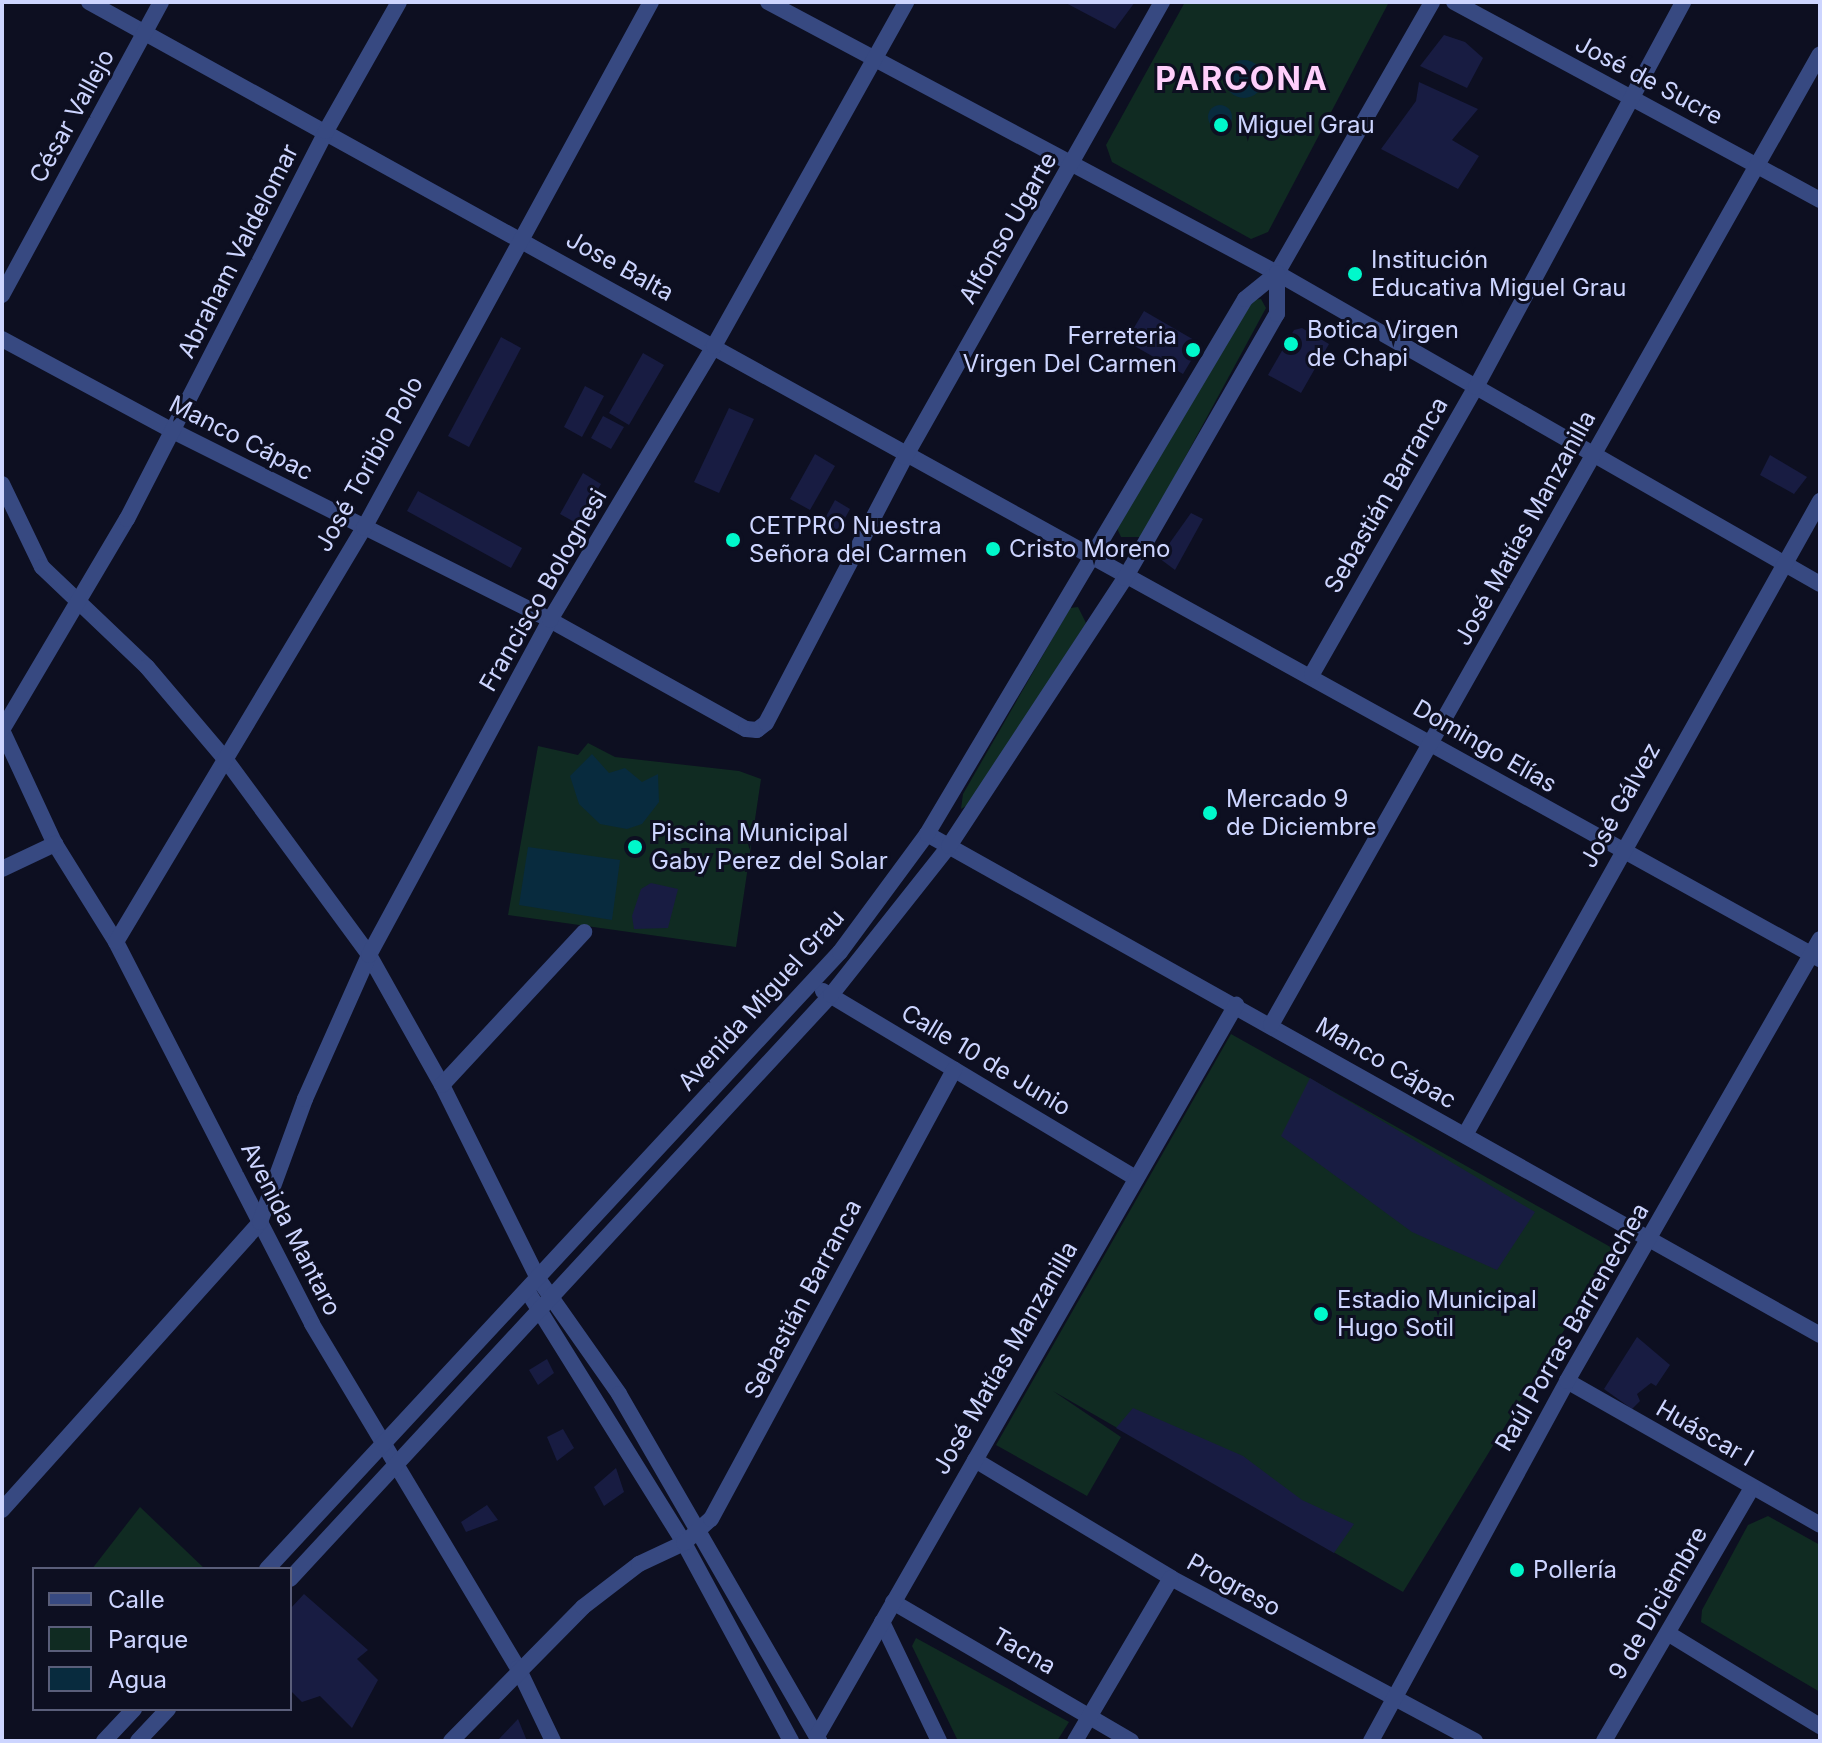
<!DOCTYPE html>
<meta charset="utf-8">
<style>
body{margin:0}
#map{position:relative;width:1822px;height:1743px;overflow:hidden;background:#0d0f21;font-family:Inter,sans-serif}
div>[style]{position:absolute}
.green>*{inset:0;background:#102b22}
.water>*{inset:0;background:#082b3e}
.round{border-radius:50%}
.building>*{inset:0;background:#181c42}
.minor>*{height:16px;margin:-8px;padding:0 8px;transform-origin:8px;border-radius:8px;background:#374981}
.dots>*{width:22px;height:22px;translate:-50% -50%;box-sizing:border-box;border:4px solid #0d0f21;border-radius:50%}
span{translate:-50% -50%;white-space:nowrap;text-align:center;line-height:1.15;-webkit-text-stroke:6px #0d0f21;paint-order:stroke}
.street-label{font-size:24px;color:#cdd5ff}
.poi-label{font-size:24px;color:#cdd5ff}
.left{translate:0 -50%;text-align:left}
.right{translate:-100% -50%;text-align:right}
.district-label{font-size:32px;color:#ffcffb;font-weight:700;letter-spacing:2px}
.frame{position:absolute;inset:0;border:4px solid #cdd5ff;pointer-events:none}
.legend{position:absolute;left:32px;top:1567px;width:260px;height:144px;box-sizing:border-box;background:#0d0f21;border:2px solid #5a5e7a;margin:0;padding:10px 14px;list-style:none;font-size:24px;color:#cdd5ff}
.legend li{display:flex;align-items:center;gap:16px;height:40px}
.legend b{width:40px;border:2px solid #5a5e7a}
</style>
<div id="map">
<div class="green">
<div style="clip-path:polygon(1185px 2px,1389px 2px,1268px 232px,1251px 239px,1112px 162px,1106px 145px)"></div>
<div style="clip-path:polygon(1261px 299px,1266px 308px,1142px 537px,1121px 537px,1116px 526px,1253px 300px)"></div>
<div style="clip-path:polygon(1078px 607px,1086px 623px,971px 803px,961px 809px,963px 794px,1070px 608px)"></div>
<div style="clip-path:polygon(588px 743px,615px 757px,739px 771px,761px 779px,736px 947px,508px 915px,538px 746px,578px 755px)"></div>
<div style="clip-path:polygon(1231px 1034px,1614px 1249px,1403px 1592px,1053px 1391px,1121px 1437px,1087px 1496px,996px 1445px)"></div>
<div style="clip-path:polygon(140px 1507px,205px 1569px,92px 1569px)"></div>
<div style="clip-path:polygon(1768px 1516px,1820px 1545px,1820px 1692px,1701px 1622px,1702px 1610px,1748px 1525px)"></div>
<div style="clip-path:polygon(916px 1638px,1069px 1722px,1057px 1741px,958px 1741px,912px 1646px)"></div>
</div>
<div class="water">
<div class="round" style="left:1225px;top:60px;width:38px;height:38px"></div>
<div class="round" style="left:1208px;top:105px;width:24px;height:24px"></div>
<div style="clip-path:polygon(592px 754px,609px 773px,625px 768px,642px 782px,658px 774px,659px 802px,642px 824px,627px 829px,600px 824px,579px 804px,570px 776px)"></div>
<div style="clip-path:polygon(528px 847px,620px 860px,612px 920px,519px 905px)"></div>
</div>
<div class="building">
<div style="clip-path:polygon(1064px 2px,1135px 2px,1115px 29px)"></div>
<div style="clip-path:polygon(1444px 35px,1465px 42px,1483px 58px,1467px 88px,1420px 66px)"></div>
<div style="clip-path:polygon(1419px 82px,1478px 109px,1452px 140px,1479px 156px,1458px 189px,1381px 149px,1416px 101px)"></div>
<div style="clip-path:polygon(1144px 311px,1201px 344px,1183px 374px,1126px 341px)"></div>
<div style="clip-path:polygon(1302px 328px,1329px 344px,1301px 393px,1268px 375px,1294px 330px)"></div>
<div style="clip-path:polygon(501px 337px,521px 348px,469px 447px,448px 436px)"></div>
<div style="clip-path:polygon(643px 353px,664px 365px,629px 425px,609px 413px)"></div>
<div style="clip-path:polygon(585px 386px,604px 396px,582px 437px,564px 427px)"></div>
<div style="clip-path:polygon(729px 408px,754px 419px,719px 493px,694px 482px)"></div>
<div style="clip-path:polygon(603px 416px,624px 427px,611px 449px,591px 438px)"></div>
<div style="clip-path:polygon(815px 454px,835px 466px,810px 510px,790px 499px)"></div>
<div style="clip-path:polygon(1770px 455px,1807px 477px,1794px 494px,1760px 475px)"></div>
<div style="clip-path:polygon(583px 473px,601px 484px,578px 524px,560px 514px)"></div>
<div style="clip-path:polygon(418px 491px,522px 548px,511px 568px,407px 511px)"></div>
<div style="clip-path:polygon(835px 500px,850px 509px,838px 531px,823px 522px)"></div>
<div style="clip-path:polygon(1191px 513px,1203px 519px,1175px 570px,1159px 558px)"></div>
<div style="clip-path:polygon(651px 883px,678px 889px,668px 928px,634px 929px,632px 916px,641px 889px)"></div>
<div style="clip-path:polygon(1310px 1078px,1535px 1212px,1497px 1270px,1412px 1232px,1281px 1136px)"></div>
<div style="clip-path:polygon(1637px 1337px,1670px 1365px,1656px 1386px,1651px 1383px,1637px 1394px,1640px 1401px,1632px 1409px,1604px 1389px)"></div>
<div style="clip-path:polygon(547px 1359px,554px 1373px,538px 1385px,529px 1370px)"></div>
<div style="clip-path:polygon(1133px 1408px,1243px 1456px,1302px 1500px,1354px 1524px,1334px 1553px,1116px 1428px)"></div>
<div style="clip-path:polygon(563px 1429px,574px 1448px,557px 1461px,547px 1437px)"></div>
<div style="clip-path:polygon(616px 1468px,624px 1492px,604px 1506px,594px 1487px)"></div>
<div style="clip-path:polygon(487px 1505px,498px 1520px,466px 1532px,461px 1522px)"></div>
<div style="clip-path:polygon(304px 1594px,368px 1650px,357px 1659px,378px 1680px,352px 1728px,320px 1696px,302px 1702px,290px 1690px,290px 1609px)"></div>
<div style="clip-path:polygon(518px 1719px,527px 1741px,497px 1741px)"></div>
</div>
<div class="minor">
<div style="left:89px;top:2px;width:1978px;rotate:28.94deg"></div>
<div style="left:768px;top:2px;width:577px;rotate:28.03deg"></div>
<div style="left:1277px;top:273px;width:626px;rotate:29.8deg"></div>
<div style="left:1454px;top:2px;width:416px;rotate:28.4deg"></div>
<div style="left:2px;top:295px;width:333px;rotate:-61.5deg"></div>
<div style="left:2px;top:339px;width:194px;rotate:28.3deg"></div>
<div style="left:173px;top:431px;width:422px;rotate:26.6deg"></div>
<div style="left:550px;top:620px;width:224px;rotate:29.1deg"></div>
<div style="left:746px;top:729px;width:11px;rotate:5deg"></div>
<div style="left:757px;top:730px;width:11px;rotate:-38deg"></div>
<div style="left:766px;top:723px;width:300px;rotate:-62.4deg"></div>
<div style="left:905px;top:457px;width:523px;rotate:-60.54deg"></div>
<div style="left:2px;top:484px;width:92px;rotate:64.3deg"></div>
<div style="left:42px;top:567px;width:145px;rotate:43.6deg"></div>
<div style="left:147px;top:667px;width:122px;rotate:49.7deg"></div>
<div style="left:226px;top:760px;width:242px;rotate:53.7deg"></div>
<div style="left:369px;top:955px;width:149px;rotate:60.7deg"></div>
<div style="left:442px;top:1085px;width:218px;rotate:63.6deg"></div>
<div style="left:539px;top:1280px;width:139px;rotate:54.9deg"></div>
<div style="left:619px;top:1394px;width:401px;rotate:60deg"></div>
<div style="left:1312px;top:674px;width:331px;rotate:-60.3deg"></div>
<div style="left:1476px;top:387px;width:437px;rotate:-61.7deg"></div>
<div style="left:2px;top:730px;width:126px;rotate:65.1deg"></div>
<div style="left:55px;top:844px;width:115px;rotate:58.1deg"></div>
<div style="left:116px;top:942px;width:429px;rotate:62.8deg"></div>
<div style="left:312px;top:1324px;width:401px;rotate:59.1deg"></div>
<div style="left:518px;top:1668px;width:81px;rotate:64.4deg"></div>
<div style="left:2px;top:730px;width:245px;rotate:-59.4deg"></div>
<div style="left:127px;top:519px;width:436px;rotate:-62.8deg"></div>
<div style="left:326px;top:131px;width:148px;rotate:-60.5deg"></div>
<div style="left:927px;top:834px;width:1024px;rotate:29.29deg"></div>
<div style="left:2px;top:869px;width:59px;rotate:-25.3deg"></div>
<div style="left:116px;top:942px;width:483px;rotate:-59.1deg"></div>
<div style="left:364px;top:528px;width:599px;rotate:-61.38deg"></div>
<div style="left:823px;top:991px;width:365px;rotate:30.9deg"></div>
<div style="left:1271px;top:1025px;width:1115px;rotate:-60.52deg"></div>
<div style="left:442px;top:1085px;width:209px;rotate:-47.1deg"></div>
<div style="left:1465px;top:1135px;width:727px;rotate:-60.75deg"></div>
<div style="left:528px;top:1292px;width:296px;rotate:58.1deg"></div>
<div style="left:684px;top:1543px;width:225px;rotate:61.6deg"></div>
<div style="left:1567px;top:1381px;width:291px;rotate:29.6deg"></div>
<div style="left:975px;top:1460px;width:229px;rotate:31deg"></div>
<div style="left:1171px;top:1578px;width:345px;rotate:28.2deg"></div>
<div style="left:2px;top:1510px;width:387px;rotate:-48.1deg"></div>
<div style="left:260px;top:1222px;width:131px;rotate:-69.9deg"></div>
<div style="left:305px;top:1099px;width:158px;rotate:-66deg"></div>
<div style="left:369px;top:955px;width:381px;rotate:-61.6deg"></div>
<div style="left:550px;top:620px;width:319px;rotate:-59.1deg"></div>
<div style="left:714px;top:346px;width:394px;rotate:-60.8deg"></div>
<div style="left:267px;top:1569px;width:842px;rotate:-47.12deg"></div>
<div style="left:840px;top:952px;width:147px;rotate:-53.6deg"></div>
<div style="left:927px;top:834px;width:622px;rotate:-59.27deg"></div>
<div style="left:1245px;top:299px;width:41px;rotate:-39.1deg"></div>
<div style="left:1277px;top:273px;width:312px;rotate:-60.2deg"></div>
<div style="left:290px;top:1579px;width:796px;rotate:-47.19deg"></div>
<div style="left:831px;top:995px;width:190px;rotate:-51.6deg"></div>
<div style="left:949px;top:846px;width:321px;rotate:-56.7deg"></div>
<div style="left:1125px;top:578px;width:305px;rotate:-60.1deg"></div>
<div style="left:1277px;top:314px;width:41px;rotate:-90deg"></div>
<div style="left:893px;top:1602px;width:276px;rotate:30.3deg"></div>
<div style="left:882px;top:1622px;width:132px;rotate:64.4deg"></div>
<div style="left:1669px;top:1634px;width:177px;rotate:31.4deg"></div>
<div style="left:817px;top:1736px;width:843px;rotate:-60.18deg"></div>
<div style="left:104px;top:1741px;width:44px;rotate:-46.8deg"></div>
<div style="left:138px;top:1741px;width:44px;rotate:-46.8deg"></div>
<div style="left:451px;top:1741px;width:188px;rotate:-45.4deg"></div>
<div style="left:583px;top:1607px;width:71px;rotate:-37.5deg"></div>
<div style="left:639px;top:1564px;width:50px;rotate:-25deg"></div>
<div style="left:684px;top:1543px;width:36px;rotate:-42deg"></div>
<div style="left:711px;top:1519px;width:511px;rotate:-61.58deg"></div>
<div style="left:1075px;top:1741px;width:189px;rotate:-59.5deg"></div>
<div style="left:1371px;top:1741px;width:410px;rotate:-61.4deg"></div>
<div style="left:1567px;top:1381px;width:509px;rotate:-60.21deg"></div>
<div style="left:1604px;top:1741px;width:293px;rotate:-59.7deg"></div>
</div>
<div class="dots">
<div style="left:1221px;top:125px;background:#00f8cb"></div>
<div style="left:1355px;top:274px;background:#00f8cb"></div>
<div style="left:1291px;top:344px;background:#00f8cb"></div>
<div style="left:1193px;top:350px;background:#00f8cb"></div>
<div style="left:733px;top:540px;background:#00f8cb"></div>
<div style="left:993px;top:549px;background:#00f8cb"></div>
<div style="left:1210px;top:813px;background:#00f8cb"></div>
<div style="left:635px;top:847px;background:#00f8cb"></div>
<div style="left:1321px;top:1314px;background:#00f8cb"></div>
<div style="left:1517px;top:1570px;background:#00f8cb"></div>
</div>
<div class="street-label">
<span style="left:1649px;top:80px;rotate:28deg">José de Sucre</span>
<span style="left:72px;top:116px;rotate:-61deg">César Vallejo</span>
<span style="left:1008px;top:228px;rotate:-60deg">Alfonso Ugarte</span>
<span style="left:238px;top:251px;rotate:-63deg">Abraham Valdelomar</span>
<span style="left:620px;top:266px;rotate:29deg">Jose Balta</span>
<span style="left:241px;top:438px;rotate:27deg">Manco Cápac</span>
<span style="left:369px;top:464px;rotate:-61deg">José Toribio Polo</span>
<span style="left:1386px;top:495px;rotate:-60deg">Sebastián Barranca</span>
<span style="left:1525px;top:528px;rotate:-61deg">José Matías Manzanilla</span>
<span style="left:543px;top:590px;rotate:-60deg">Francisco Bolognesi</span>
<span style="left:1485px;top:746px;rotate:30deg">Domingo Elías</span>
<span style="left:1620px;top:805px;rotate:-61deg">José Gálvez</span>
<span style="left:761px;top:1000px;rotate:-48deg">Avenida Miguel Grau</span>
<span style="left:986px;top:1060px;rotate:31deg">Calle 10 de Junio</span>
<span style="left:1386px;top:1063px;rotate:30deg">Manco Cápac</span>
<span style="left:291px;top:1229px;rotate:63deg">Avenida Mantaro</span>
<span style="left:803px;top:1299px;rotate:-62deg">Sebastián Barranca</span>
<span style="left:1572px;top:1327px;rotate:-60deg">Raúl Porras Barrenechea</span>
<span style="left:1005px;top:1358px;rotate:-60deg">José Matías Manzanilla</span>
<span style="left:1705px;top:1433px;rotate:30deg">Huáscar I</span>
<span style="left:1234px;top:1585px;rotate:29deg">Progreso</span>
<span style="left:1658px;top:1603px;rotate:-60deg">9 de Diciembre</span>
<span style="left:1024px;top:1651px;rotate:30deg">Tacna</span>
</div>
<div class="poi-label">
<span class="left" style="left:1237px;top:125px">Miguel Grau</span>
<span class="left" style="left:1371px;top:274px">Institución<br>Educativa Miguel Grau</span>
<span class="left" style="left:1307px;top:344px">Botica Virgen<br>de Chapi</span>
<span class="right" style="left:1177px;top:350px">Ferreteria<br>Virgen Del Carmen</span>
<span class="left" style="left:749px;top:540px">CETPRO Nuestra<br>Señora del Carmen</span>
<span class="left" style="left:1009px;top:549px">Cristo Moreno</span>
<span class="left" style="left:1226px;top:813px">Mercado 9<br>de Diciembre</span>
<span class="left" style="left:651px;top:847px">Piscina Municipal<br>Gaby Perez del Solar</span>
<span class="left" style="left:1337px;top:1314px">Estadio Municipal<br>Hugo Sotil</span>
<span class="left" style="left:1533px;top:1570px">Pollería</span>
</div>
<div class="district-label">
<span style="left:1242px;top:79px">PARCONA</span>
</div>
<div class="frame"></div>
<ul class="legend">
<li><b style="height:10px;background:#374981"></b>Calle</li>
<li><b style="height:22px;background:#102b22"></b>Parque</li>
<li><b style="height:22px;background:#082b3e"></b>Agua</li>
</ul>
</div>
